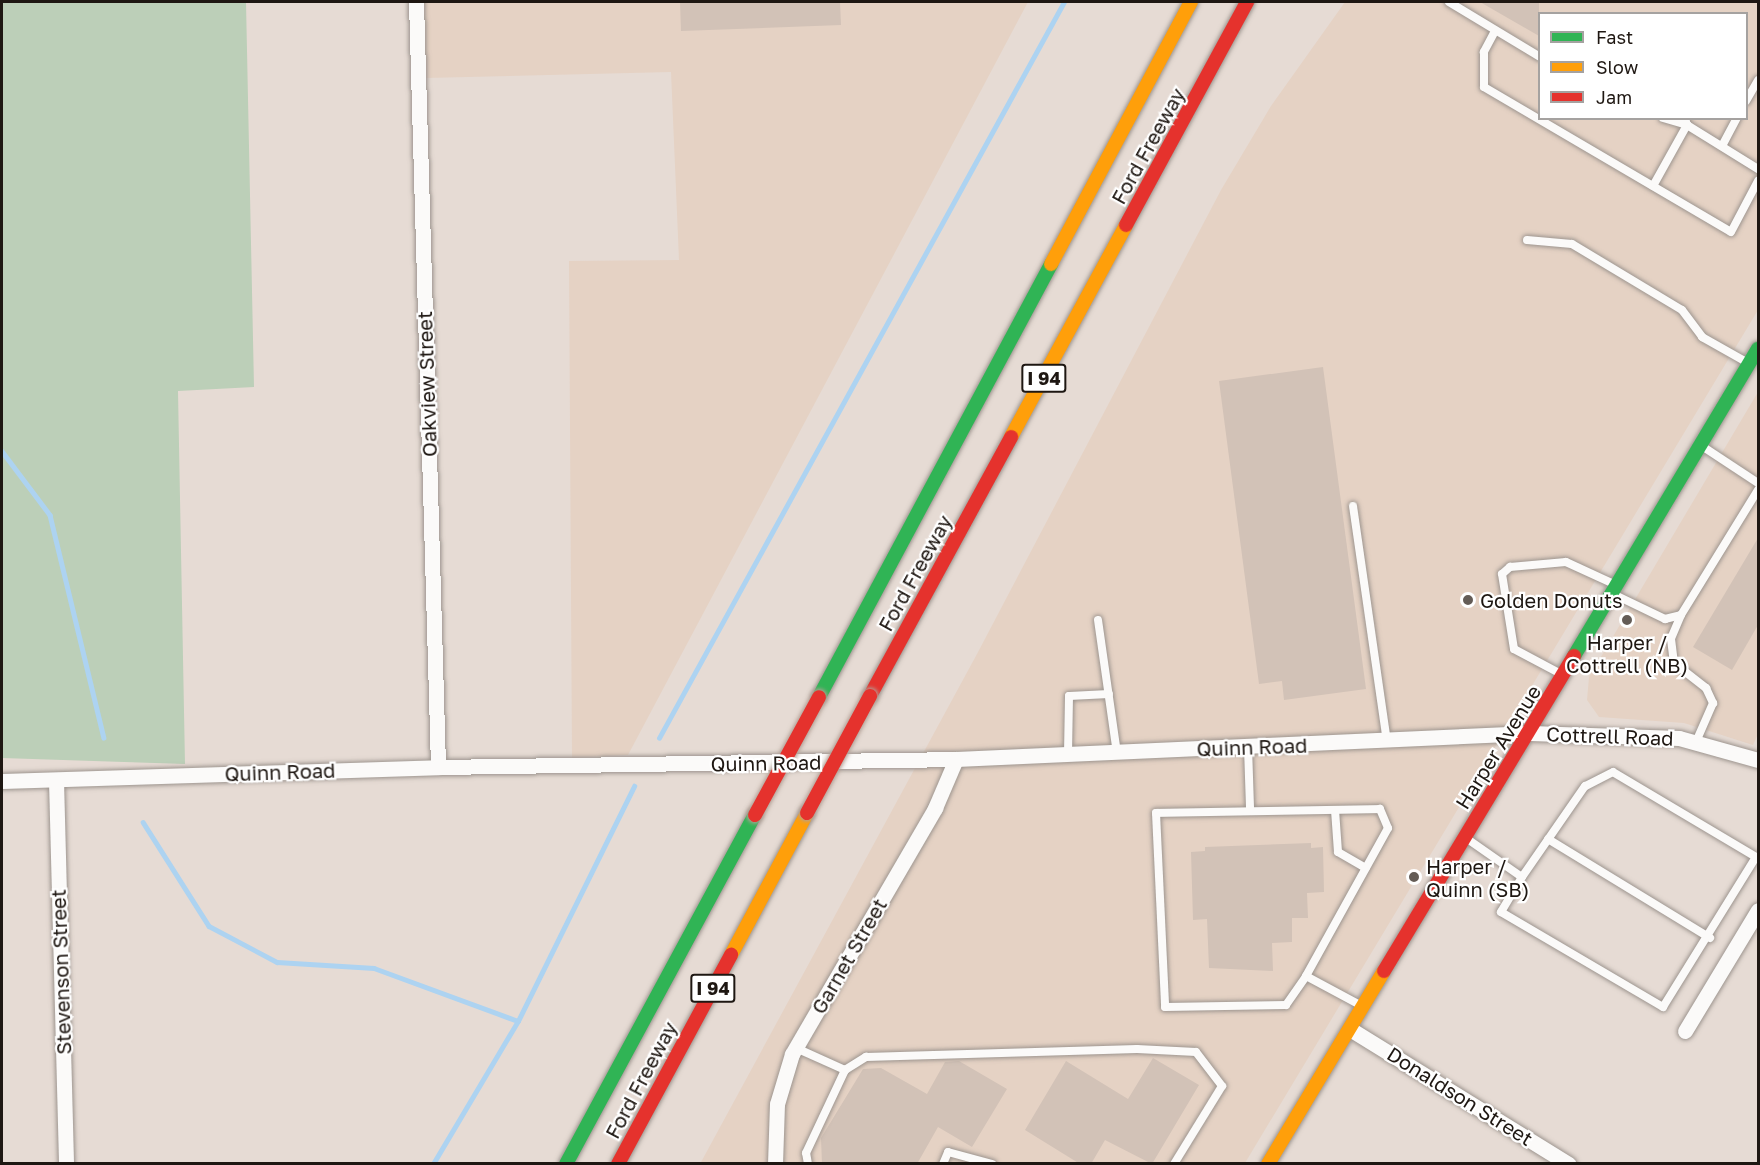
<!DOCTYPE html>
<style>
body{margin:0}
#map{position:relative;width:1760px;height:1165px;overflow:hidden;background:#e6dbd4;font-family:"Golos Text",sans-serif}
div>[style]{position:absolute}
.built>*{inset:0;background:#e5d2c4}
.green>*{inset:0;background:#bccfb8}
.stream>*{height:4.5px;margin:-2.25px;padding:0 2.25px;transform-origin:2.25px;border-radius:2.25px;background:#add3f1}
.building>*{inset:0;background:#d2c2b7}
.roads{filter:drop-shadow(0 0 2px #9d958f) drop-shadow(0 0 2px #9d958f)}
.lane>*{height:8px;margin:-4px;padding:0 4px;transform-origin:4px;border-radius:4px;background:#fbfaf9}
.street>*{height:15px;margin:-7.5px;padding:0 7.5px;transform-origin:7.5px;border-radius:7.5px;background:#fbfaf9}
.fast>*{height:14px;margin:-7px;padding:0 7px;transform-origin:7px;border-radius:7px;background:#30b455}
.slow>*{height:14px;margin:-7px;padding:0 7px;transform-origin:7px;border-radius:7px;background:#ff9f0a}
.jam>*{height:14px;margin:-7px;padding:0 7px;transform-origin:7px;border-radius:7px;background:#e5322d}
.bridges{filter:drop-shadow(0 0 2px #b2a096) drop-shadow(0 0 2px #b2a096)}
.jam-bridge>*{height:14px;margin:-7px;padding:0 7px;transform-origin:7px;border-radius:7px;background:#e5322d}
.dots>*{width:16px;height:16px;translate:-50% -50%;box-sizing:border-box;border:3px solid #fff;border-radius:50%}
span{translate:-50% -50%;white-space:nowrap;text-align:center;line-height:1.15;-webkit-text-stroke:4.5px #fff;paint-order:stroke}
.shield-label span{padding:2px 4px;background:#fff;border:2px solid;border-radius:4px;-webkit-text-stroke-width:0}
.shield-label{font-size:18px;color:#1e1712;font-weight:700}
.street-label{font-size:20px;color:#1e1712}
.poi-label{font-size:20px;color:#1e1712}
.left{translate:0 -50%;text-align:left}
.frame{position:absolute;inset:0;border:3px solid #1e1712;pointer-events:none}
.legend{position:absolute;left:1538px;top:12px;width:210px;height:108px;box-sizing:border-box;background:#fff;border:2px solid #a5a2a0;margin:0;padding:8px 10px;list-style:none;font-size:18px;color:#1e1712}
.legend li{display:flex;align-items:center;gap:12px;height:30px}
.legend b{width:30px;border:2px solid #a5a2a0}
</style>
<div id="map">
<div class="built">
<div style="clip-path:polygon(423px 2px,1028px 2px,628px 755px,572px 758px,569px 261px,679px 260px,671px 72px,426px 78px)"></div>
<div style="clip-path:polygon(evenodd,1345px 2px,1758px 2px,1758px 310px,1245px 1163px,700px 1164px,977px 654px,1221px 190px,1271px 106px,1345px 2px,1540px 14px,1746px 14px,1746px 118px,1540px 118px,1540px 14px)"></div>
<div style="clip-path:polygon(1758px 392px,1758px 734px,1753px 745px,1684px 723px,1599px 717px,1587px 700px,1589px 677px)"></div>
</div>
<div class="green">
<div style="clip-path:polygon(2px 2px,246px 2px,254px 387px,178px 391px,185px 764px,2px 758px)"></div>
</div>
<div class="stream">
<div style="left:2px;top:451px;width:80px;rotate:53.1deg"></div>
<div style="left:50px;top:515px;width:229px;rotate:76.4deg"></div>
<div style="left:659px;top:738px;width:840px;rotate:-61.18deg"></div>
<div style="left:143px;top:822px;width:123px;rotate:57.6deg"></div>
<div style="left:209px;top:926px;width:77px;rotate:27.9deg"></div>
<div style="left:277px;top:962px;width:97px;rotate:3.5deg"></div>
<div style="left:374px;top:968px;width:153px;rotate:20.2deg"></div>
<div style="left:433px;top:1164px;width:166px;rotate:-59.3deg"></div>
<div style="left:518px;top:1021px;width:262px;rotate:-63.7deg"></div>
</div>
<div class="building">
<div style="clip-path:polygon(680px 2px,840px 2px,841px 25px,681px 31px)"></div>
<div style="clip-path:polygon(1480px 2px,1539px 2px,1539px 36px)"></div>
<div style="clip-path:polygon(1323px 367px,1366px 689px,1284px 700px,1282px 681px,1259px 684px,1219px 381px)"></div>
<div style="clip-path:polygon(1758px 538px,1758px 625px,1732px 670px,1693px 647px)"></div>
<div style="clip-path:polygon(1311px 843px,1311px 848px,1323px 847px,1324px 892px,1307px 893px,1308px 918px,1292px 918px,1292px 942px,1272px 943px,1273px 971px,1209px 968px,1207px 919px,1193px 920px,1191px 852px,1205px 851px,1205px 847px)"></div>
<div style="clip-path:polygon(1153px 1058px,1199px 1085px,1152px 1164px,1105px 1140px,1091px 1164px,1080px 1164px,1025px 1130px,1066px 1061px,1128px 1099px)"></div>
<div style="clip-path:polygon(959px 1061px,1007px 1089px,972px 1147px,938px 1127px,917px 1164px,822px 1164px,821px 1138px,863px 1069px,881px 1068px,927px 1094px,945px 1062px)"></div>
</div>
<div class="roads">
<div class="lane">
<div style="left:1449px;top:2px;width:106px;rotate:31.1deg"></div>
<div style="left:1495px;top:31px;width:24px;rotate:118deg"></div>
<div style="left:1484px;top:52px;width:35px;rotate:90deg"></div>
<div style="left:1484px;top:87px;width:286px;rotate:30.4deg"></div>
<div style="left:1731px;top:232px;width:58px;rotate:-62.1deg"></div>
<div style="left:1746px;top:101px;width:24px;rotate:-60deg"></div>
<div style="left:1663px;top:118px;width:25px;rotate:16deg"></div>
<div style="left:1687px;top:125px;width:84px;rotate:31.8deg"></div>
<div style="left:1722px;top:146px;width:32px;rotate:-62deg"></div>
<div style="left:1653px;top:186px;width:70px;rotate:-60.9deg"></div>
<div style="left:1687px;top:125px;width:7px;rotate:-106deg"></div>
<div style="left:1527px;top:240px;width:45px;rotate:5.1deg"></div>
<div style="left:1572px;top:244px;width:128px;rotate:31deg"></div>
<div style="left:1682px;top:310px;width:34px;rotate:53deg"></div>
<div style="left:1702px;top:337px;width:53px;rotate:29.5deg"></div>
<div style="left:1702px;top:446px;width:67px;rotate:33.5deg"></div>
<div style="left:1353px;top:506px;width:238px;rotate:81.8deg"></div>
<div style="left:1613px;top:594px;width:58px;rotate:25.7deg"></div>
<div style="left:1665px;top:619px;width:16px;rotate:-14deg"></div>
<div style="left:1681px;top:615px;width:147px;rotate:-58.4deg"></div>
<div style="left:1681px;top:615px;width:26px;rotate:113deg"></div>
<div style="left:1671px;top:639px;width:24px;rotate:83deg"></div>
<div style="left:1674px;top:663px;width:41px;rotate:38deg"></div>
<div style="left:1706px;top:688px;width:17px;rotate:65deg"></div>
<div style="left:1713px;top:703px;width:43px;rotate:113.6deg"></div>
<div style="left:1098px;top:620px;width:134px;rotate:81.9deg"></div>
<div style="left:1561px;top:674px;width:53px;rotate:-152deg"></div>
<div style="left:1514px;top:649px;width:76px;rotate:-99.1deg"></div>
<div style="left:1502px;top:574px;width:11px;rotate:-41deg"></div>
<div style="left:1510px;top:567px;width:56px;rotate:-5.1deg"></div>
<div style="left:1566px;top:562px;width:53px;rotate:24.6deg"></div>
<div style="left:1248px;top:747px;width:61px;rotate:88.1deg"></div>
<div style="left:1068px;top:754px;width:58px;rotate:-89deg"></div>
<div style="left:1069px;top:696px;width:40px;rotate:-2.9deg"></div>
<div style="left:1335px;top:810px;width:42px;rotate:85.9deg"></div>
<div style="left:1338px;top:852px;width:32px;rotate:30deg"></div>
<div style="left:1466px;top:838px;width:68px;rotate:34.9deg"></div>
<div style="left:1522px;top:877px;width:41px;rotate:121deg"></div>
<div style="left:1501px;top:912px;width:188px;rotate:30.4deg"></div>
<div style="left:1663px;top:1007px;width:176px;rotate:-58.2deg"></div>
<div style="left:1756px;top:857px;width:166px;rotate:-149.3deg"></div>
<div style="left:1613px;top:772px;width:31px;rotate:153deg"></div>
<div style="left:1585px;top:786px;width:111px;rotate:124.7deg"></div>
<div style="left:1548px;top:839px;width:190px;rotate:31.4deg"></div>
<div style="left:1306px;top:976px;width:169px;rotate:-61deg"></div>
<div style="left:1388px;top:828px;width:21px;rotate:-113deg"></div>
<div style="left:1380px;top:809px;width:224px;rotate:179deg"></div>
<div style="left:1156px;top:813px;width:194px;rotate:87.3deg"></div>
<div style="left:1165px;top:1007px;width:121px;rotate:-0.9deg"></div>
<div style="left:1286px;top:1005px;width:35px;rotate:-55deg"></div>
<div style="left:1306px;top:976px;width:64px;rotate:28.2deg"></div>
<div style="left:796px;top:1048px;width:54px;rotate:24.2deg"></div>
<div style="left:845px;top:1070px;width:25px;rotate:-32deg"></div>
<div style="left:866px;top:1057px;width:271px;rotate:-1.7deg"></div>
<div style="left:1137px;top:1049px;width:59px;rotate:2.9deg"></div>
<div style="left:1196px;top:1052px;width:43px;rotate:52.6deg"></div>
<div style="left:1222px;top:1086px;width:92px;rotate:121.6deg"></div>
<div style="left:808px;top:1164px;width:11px;rotate:-100deg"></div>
<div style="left:806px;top:1153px;width:92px;rotate:-64.8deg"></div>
<div style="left:943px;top:1164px;width:13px;rotate:-67deg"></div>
<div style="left:948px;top:1152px;width:46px;rotate:15.3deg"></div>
</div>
<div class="street">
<div style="left:416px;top:2px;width:765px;rotate:88.35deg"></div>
<div style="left:56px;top:780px;width:384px;rotate:88.5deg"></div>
<div style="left:2px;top:781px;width:436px;rotate:-1.8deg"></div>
<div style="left:438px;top:767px;width:518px;rotate:-0.88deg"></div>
<div style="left:956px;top:759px;width:575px;rotate:-2.59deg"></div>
<div style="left:1530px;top:733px;width:149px;rotate:1.9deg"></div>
<div style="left:1679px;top:738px;width:82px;rotate:15.6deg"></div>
<div style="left:1350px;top:1029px;width:257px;rotate:31.7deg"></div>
<div style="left:1685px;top:1031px;width:141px;rotate:-58.9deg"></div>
<div style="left:775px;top:1164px;width:60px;rotate:-88.1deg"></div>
<div style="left:777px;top:1104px;width:52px;rotate:-73.3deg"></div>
<div style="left:792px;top:1054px;width:285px;rotate:-59.8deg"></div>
<div style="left:935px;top:808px;width:53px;rotate:-66.8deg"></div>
</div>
<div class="fast">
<div style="left:1574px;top:656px;width:358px;rotate:-59.1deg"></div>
<div style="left:819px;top:697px;width:491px;rotate:-61.8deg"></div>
<div style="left:566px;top:1164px;width:397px;rotate:-61.6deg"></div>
</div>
<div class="slow">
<div style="left:1051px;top:264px;width:297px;rotate:-61.9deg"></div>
<div style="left:1011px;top:437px;width:241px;rotate:-61.5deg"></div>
<div style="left:731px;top:955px;width:161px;rotate:-61.8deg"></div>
<div style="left:1268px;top:1164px;width:225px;rotate:-59deg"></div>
</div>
<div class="jam">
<div style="left:1126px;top:225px;width:254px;rotate:-61.5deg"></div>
<div style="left:870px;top:696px;width:295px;rotate:-61.4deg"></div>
<div style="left:1384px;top:971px;width:368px;rotate:-58.9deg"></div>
<div style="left:618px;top:1164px;width:238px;rotate:-61.6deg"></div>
</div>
</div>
<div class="bridges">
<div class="jam-bridge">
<div style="left:807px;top:813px;width:133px;rotate:-61.7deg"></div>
<div style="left:755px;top:815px;width:134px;rotate:-61.5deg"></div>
</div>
</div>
<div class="dots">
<div style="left:1468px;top:600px;background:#645c56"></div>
<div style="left:1627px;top:620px;background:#645c56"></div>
<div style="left:1414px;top:877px;background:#645c56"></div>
</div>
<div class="shield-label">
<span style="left:1044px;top:378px">I 94</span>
<span style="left:713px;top:988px">I 94</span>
</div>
<div class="street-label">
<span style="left:1148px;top:146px;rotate:-61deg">Ford Freeway</span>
<span style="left:427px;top:384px;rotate:-92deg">Oakview Street</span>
<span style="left:915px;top:573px;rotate:-61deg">Ford Freeway</span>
<span style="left:1610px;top:736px;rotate:2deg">Cottrell Road</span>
<span style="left:1252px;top:747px;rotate:-2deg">Quinn Road</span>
<span style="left:1498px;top:747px;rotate:-58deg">Harper Avenue</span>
<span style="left:766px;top:763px;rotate:-1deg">Quinn Road</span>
<span style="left:280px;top:772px;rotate:-2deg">Quinn Road</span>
<span style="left:849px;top:956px;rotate:-60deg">Garnet Street</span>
<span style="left:61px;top:972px;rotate:-92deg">Stevenson Street</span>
<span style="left:641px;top:1080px;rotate:-62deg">Ford Freeway</span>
<span style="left:1460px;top:1096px;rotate:32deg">Donaldson Street</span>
</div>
<div class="poi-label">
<span class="left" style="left:1480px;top:600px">Golden Donuts</span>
<span style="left:1627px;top:654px">Harper /<br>Cottrell (NB)</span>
<span class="left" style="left:1426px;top:878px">Harper /<br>Quinn (SB)</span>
</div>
<div class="frame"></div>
<ul class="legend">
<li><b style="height:8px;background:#30b455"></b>Fast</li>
<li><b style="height:8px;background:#ff9f0a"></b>Slow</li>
<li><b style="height:8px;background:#e5322d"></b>Jam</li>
</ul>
</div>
